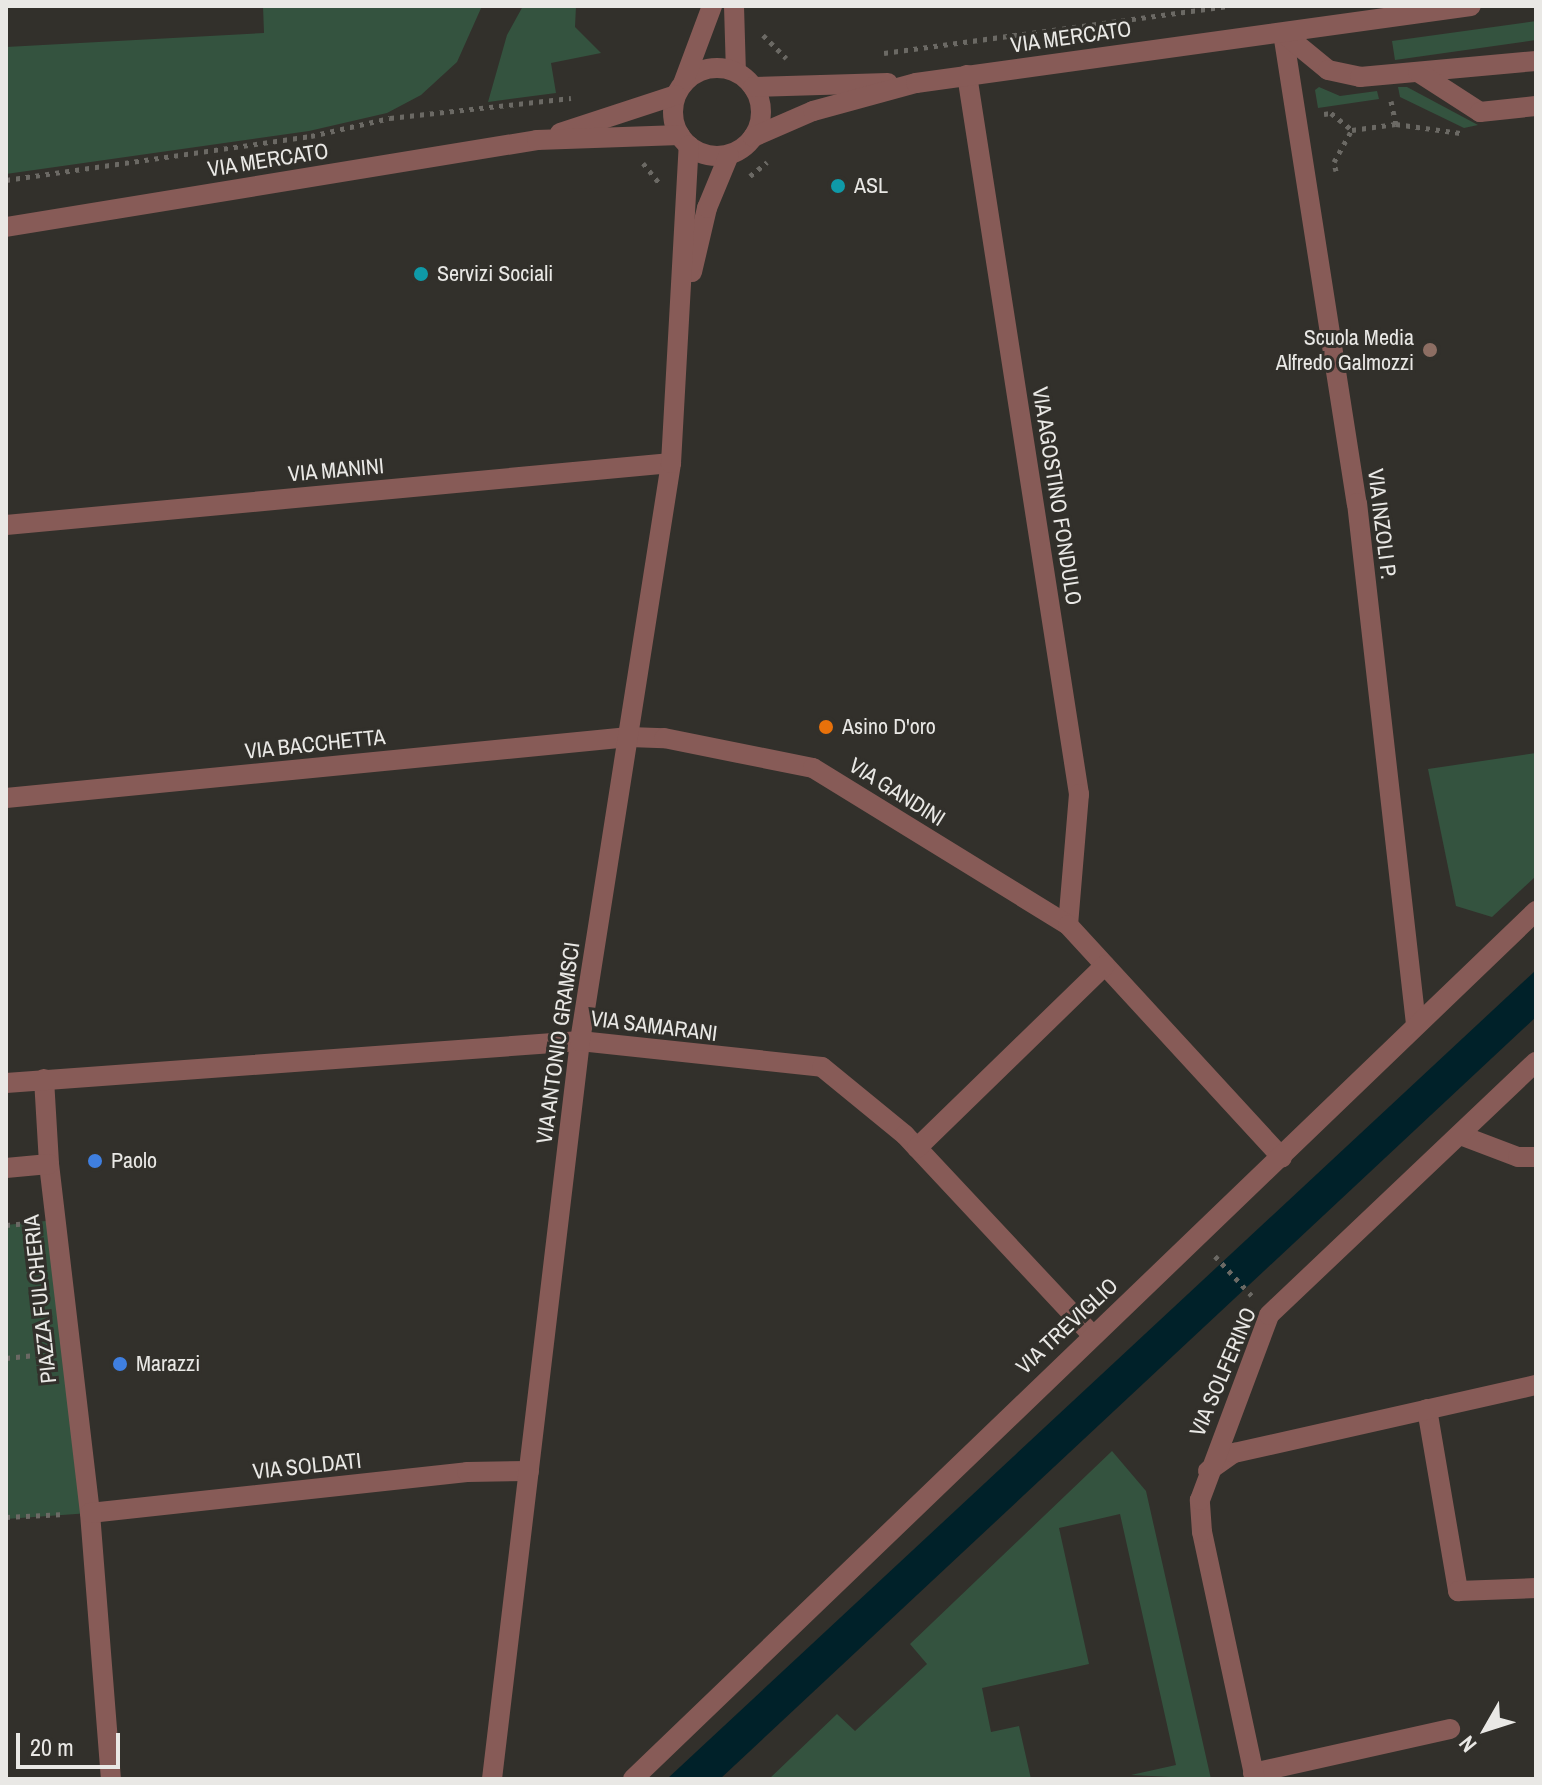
<!DOCTYPE html>
<style>
body{margin:0}
#map{position:relative;width:1542px;height:1785px;overflow:hidden;background:#32302b;font-family:"Archivo Narrow",sans-serif}
div>[style]{position:absolute}
.green>*{inset:0;background:#34533f}
.water>*{inset:0;background:#002129}
.path>*{height:5px;margin-top:-2.5px;transform-origin:0;background:repeating-linear-gradient(90deg,#6b6964 0 4px,transparent 0 10px)}
.minor>*{height:20px;margin:-10px;padding:0 10px;transform-origin:10px;border-radius:10px;background:#875b57}
.minor>.ring{margin:-10px;padding:0;box-sizing:content-box;background:none;border:20px solid #875b57;border-radius:50%}
.dots>*{width:22px;height:22px;translate:-50% -50%;box-sizing:border-box;border:4px solid #32302b;border-radius:50%}
span{translate:-50% -50%;white-space:nowrap;text-align:center;line-height:1.15;-webkit-text-stroke:6px #32302b;paint-order:stroke}
.street-label{font-size:22px;color:#e9e8e5}
.poi-label{font-size:22px;color:#e9e8e5}
.left{translate:0 -50%;text-align:left}
.right{translate:-100% -50%;text-align:right}
.frame{position:absolute;inset:0;border:8px solid #e9e8e5;pointer-events:none}
.north{position:absolute;left:1446px;top:1689px;width:80px;height:80px;-webkit-text-stroke:6px #32302b;paint-order:stroke;rotate:231deg;font-size:22px;font-weight:700;line-height:32px;text-align:center;color:#e9e8e5}
.north::after{content:'';display:block;margin:auto;width:28px;height:36px;background:#e9e8e5;clip-path:polygon(50% 0,100% 100%,50% 72%,0 100%)}
.scale{position:absolute;left:16px;top:1733px;width:104px;height:36px;box-sizing:border-box;border:4px solid #e9e8e5;border-top:0;padding-left:10px;font-size:24px;line-height:28px;white-space:nowrap;color:#e9e8e5;-webkit-text-stroke:6px #32302b;paint-order:stroke}
</style>
<div id="map">
<div class="green">
<div style="clip-path:polygon(263px 6px,482px 6px,457px 62px,421px 95px,387px 113px,309px 131px,6px 174px,6px 47px,264px 33px)"></div>
<div style="clip-path:polygon(523px 6px,576px 6px,575px 27px,601px 53px,551px 63px,556px 93px,488px 102px,507px 35px)"></div>
<div style="clip-path:polygon(1536px 21px,1536px 40px,1395px 60px,1392px 41px)"></div>
<div style="clip-path:polygon(1319px 87px,1340px 96px,1377px 91px,1379px 99px,1318px 108px,1315px 90px)"></div>
<div style="clip-path:polygon(1398px 87px,1407px 87px,1478px 125px,1464px 128px,1400px 97px)"></div>
<div style="clip-path:polygon(1536px 753px,1536px 876px,1492px 917px,1456px 906px,1428px 769px)"></div>
<div style="clip-path:polygon(56px 1220px,90px 1513px,6px 1519px,6px 1225px)"></div>
<div style="clip-path:polygon(1112px 1451px,1146px 1491px,1211px 1779px,1131px 1775px,1176px 1765px,1120px 1514px,1059px 1528px,1089px 1664px,982px 1688px,991px 1732px,1019px 1726px,1031px 1779px,769px 1779px,837px 1714px,855px 1731px,927px 1664px,910px 1644px)"></div>
</div>
<div class="water">
<div style="clip-path:polygon(1536px 970px,1536px 1017px,720px 1779px,667px 1779px)"></div>
</div>
<div class="path">
<div style="left:763px;top:35px;width:33px;rotate:45deg"></div>
<div style="left:884px;top:53px;width:347px;rotate:-7.8deg"></div>
<div style="left:1391px;top:101px;width:24px;rotate:78deg"></div>
<div style="left:1324px;top:114px;width:7px;rotate:-8deg"></div>
<div style="left:1331px;top:113px;width:27px;rotate:39deg"></div>
<div style="left:643px;top:163px;width:26px;rotate:51deg"></div>
<div style="left:1336px;top:171px;width:9px;rotate:-103deg"></div>
<div style="left:1334px;top:162px;width:37px;rotate:-61deg"></div>
<div style="left:1352px;top:130px;width:44px;rotate:-7.8deg"></div>
<div style="left:1396px;top:124px;width:65px;rotate:8deg"></div>
<div style="left:750px;top:176px;width:22px;rotate:-39deg"></div>
<div style="left:6px;top:180px;width:308px;rotate:-8.2deg"></div>
<div style="left:311px;top:136px;width:81px;rotate:-12.8deg"></div>
<div style="left:390px;top:118px;width:182px;rotate:-6.3deg"></div>
<div style="left:6px;top:1225px;width:23px;rotate:-5deg"></div>
<div style="left:1215px;top:1256px;width:54px;rotate:47.2deg"></div>
<div style="left:6px;top:1358px;width:39px;rotate:-6deg"></div>
<div style="left:6px;top:1517px;width:59px;rotate:-2.9deg"></div>
</div>
<div class="minor">
<div style="left:734px;top:6px;width:66px;rotate:88.3deg"></div>
<div style="left:1283px;top:33px;width:476px;rotate:81.1deg"></div>
<div style="left:1357px;top:503px;width:524px;rotate:83.54deg"></div>
<div style="left:1283px;top:33px;width:58px;rotate:39.4deg"></div>
<div style="left:1328px;top:70px;width:33px;rotate:12deg"></div>
<div style="left:1360px;top:77px;width:177px;rotate:-5.2deg"></div>
<div class="ring" style="left:673px;top:68px;width:68px;height:68px"></div>
<div style="left:1418px;top:72px;width:74px;rotate:32.8deg"></div>
<div style="left:1480px;top:112px;width:56px;rotate:-6.1deg"></div>
<div style="left:967px;top:75px;width:728px;rotate:81.15deg"></div>
<div style="left:1079px;top:794px;width:131px;rotate:94.8deg"></div>
<div style="left:684px;top:81px;width:80px;rotate:-69.5deg"></div>
<div style="left:753px;top:87px;width:135px;rotate:-1.7deg"></div>
<div style="left:560px;top:133px;width:122px;rotate:-18.1deg"></div>
<div style="left:753px;top:137px;width:65px;rotate:-23.4deg"></div>
<div style="left:813px;top:111px;width:107px;rotate:-15.2deg"></div>
<div style="left:916px;top:83px;width:560px;rotate:-7.9deg"></div>
<div style="left:6px;top:227px;width:538px;rotate:-9.3deg"></div>
<div style="left:537px;top:140px;width:143px;rotate:-2deg"></div>
<div style="left:692px;top:272px;width:66px;rotate:-76.8deg"></div>
<div style="left:707px;top:208px;width:57px;rotate:-67.5deg"></div>
<div style="left:6px;top:525px;width:668px;rotate:-5.33deg"></div>
<div style="left:6px;top:798px;width:626px;rotate:-5.59deg"></div>
<div style="left:629px;top:737px;width:35px;rotate:2deg"></div>
<div style="left:664px;top:738px;width:152px;rotate:11.4deg"></div>
<div style="left:813px;top:768px;width:299px;rotate:31.6deg"></div>
<div style="left:1068px;top:925px;width:316px;rotate:47.4deg"></div>
<div style="left:44px;top:1079px;width:85px;rotate:86.6deg"></div>
<div style="left:49px;top:1164px;width:351px;rotate:83.3deg"></div>
<div style="left:90px;top:1513px;width:267px;rotate:85.5deg"></div>
<div style="left:6px;top:1083px;width:576px;rotate:-4.18deg"></div>
<div style="left:580px;top:1041px;width:243px;rotate:6.1deg"></div>
<div style="left:822px;top:1067px;width:107px;rotate:39.3deg"></div>
<div style="left:905px;top:1135px;width:272px;rotate:46.9deg"></div>
<div style="left:1460px;top:1135px;width:62px;rotate:20.8deg"></div>
<div style="left:1518px;top:1157px;width:18px"></div>
<div style="left:917px;top:1148px;width:262px;rotate:-44.2deg"></div>
<div style="left:6px;top:1168px;width:43px;rotate:-5.3deg"></div>
<div style="left:1427px;top:1409px;width:185px;rotate:80.3deg"></div>
<div style="left:1458px;top:1591px;width:78px;rotate:-2.2deg"></div>
<div style="left:1208px;top:1471px;width:32px;rotate:-35deg"></div>
<div style="left:1234px;top:1453px;width:310px;rotate:-12.7deg"></div>
<div style="left:90px;top:1513px;width:379px;rotate:-6.2deg"></div>
<div style="left:467px;top:1472px;width:62px;rotate:-0.9deg"></div>
<div style="left:1253px;top:1773px;width:202px;rotate:-12.6deg"></div>
<div style="left:492px;top:1779px;width:743px;rotate:-83.2deg"></div>
<div style="left:580px;top:1041px;width:585px;rotate:-81.05deg"></div>
<div style="left:671px;top:463px;width:318px;rotate:-86.8deg"></div>
<div style="left:633px;top:1779px;width:1253px;rotate:-43.87deg"></div>
<div style="left:1255px;top:1779px;width:253px;rotate:-102.1deg"></div>
<div style="left:1202px;top:1532px;width:32px;rotate:-94deg"></div>
<div style="left:1200px;top:1500px;width:197px;rotate:-69.5deg"></div>
<div style="left:1269px;top:1315px;width:368px;rotate:-43.5deg"></div>
</div>
<div class="dots">
<div style="left:838px;top:186px;background:#0f9aa8"></div>
<div style="left:421px;top:274px;background:#0f9aa8"></div>
<div style="left:1430px;top:350px;background:#8d6e63"></div>
<div style="left:826px;top:727px;background:#e8710a"></div>
<div style="left:95px;top:1161px;background:#3f7fe0"></div>
<div style="left:120px;top:1364px;background:#3f7fe0"></div>
</div>
<div class="street-label">
<span style="left:1071px;top:37px;rotate:-8deg">VIA MERCATO</span>
<span style="left:268px;top:160px;rotate:-9deg">VIA MERCATO</span>
<span style="left:336px;top:470px;rotate:-5deg">VIA MANINI</span>
<span style="left:1057px;top:496px;rotate:81deg">VIA AGOSTINO FONDULO</span>
<span style="left:1382px;top:524px;rotate:83deg">VIA INZOLI P.</span>
<span style="left:315px;top:744px;rotate:-6deg">VIA BACCHETTA</span>
<span style="left:897px;top:792px;rotate:32deg">VIA GANDINI</span>
<span style="left:654px;top:1026px;rotate:7deg">VIA SAMARANI</span>
<span style="left:558px;top:1043px;rotate:-82deg">VIA ANTONIO GRAMSCI</span>
<span style="left:40px;top:1299px;rotate:-96deg">PIAZZA FULCHERIA</span>
<span style="left:1067px;top:1326px;rotate:-43deg">VIA TREVIGLIO</span>
<span style="left:1223px;top:1372px;rotate:-67deg">VIA SOLFERINO</span>
<span style="left:307px;top:1466px;rotate:-6deg">VIA SOLDATI</span>
</div>
<div class="poi-label">
<span class="left" style="left:854px;top:186px">ASL</span>
<span class="left" style="left:437px;top:274px">Servizi Sociali</span>
<span class="right" style="left:1414px;top:350px">Scuola Media<br>Alfredo Galmozzi</span>
<span class="left" style="left:842px;top:727px">Asino D'oro</span>
<span class="left" style="left:111px;top:1161px">Paolo</span>
<span class="left" style="left:136px;top:1364px">Marazzi</span>
</div>
<div class="frame"></div>
<div class="north">N</div>
<div class="scale">20 m</div>
</div>
